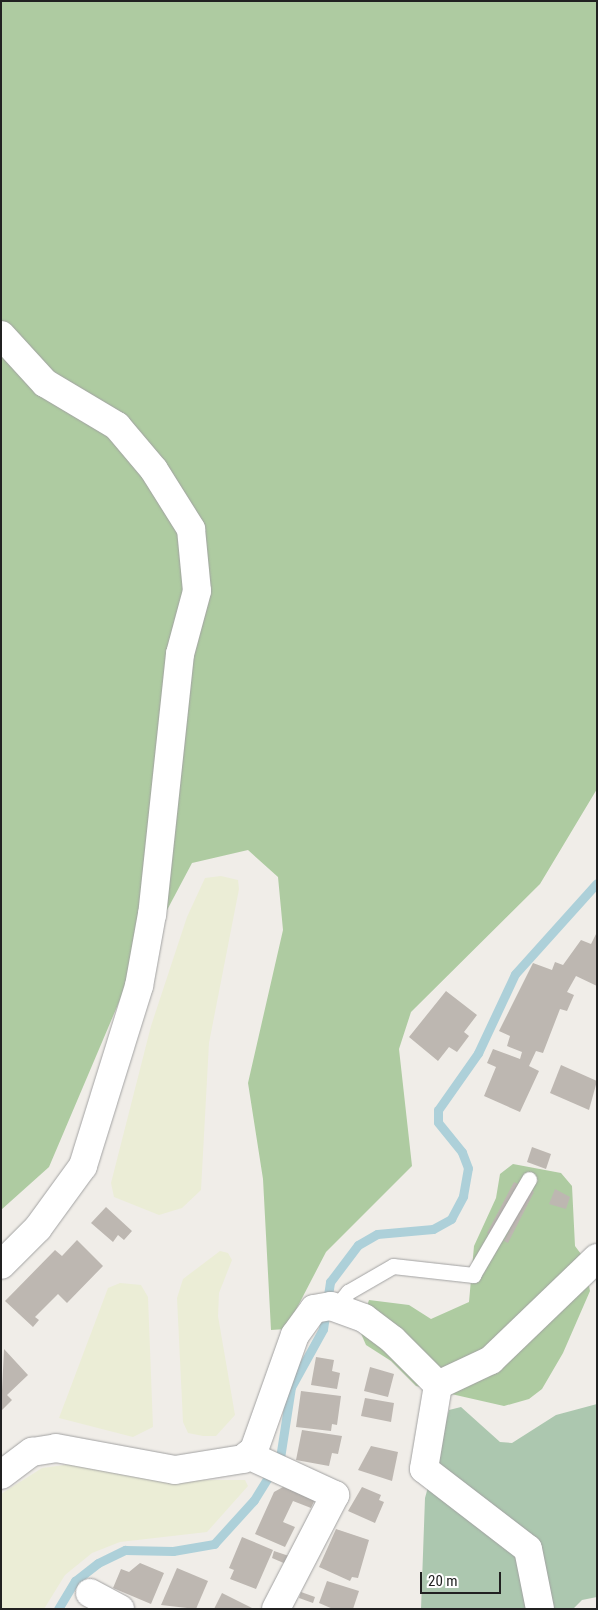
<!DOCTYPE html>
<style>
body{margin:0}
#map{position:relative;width:598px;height:1610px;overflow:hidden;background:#f0ede8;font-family:"Roboto Condensed",sans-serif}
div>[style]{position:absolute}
.farmland>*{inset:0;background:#ebedd6}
.forest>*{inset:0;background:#aecba1}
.cemetery>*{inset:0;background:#acc7af}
.stream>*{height:9px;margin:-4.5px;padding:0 4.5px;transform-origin:4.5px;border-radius:4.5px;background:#add0d9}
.building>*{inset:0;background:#bdb7b1}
.roads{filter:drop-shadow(0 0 1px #a2a2a2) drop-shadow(0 0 1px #a2a2a2)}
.lane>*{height:15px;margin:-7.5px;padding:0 7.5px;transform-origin:7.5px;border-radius:7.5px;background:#fff}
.street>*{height:28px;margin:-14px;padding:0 14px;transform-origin:14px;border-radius:14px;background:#fff}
span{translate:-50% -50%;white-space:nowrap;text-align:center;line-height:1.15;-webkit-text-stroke:4px #fff;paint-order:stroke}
.frame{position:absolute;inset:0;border:2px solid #212121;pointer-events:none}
.scale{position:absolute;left:420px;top:1572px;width:81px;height:22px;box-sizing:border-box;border:2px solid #212121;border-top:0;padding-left:6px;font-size:15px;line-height:18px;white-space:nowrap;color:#212121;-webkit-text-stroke:4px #fff;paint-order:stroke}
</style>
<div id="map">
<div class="farmland">
<div style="clip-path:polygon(221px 876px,238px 880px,239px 889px,209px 1043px,201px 1190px,182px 1208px,159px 1215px,114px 1197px,111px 1183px,151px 1026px,187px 917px,205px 878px)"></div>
<div style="clip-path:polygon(220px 1251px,228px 1253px,232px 1260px,219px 1293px,218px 1316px,235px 1415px,216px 1436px,203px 1436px,188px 1433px,183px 1422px,177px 1298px,183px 1279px)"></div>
<div style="clip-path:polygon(120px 1283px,141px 1285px,148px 1297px,153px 1427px,133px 1437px,59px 1418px,108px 1288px)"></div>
<div style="clip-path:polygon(79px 1463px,164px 1480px,245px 1480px,248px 1486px,207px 1532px,120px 1542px,92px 1553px,65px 1575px,44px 1609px,1px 1609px,1px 1494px,42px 1468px)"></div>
</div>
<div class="forest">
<div style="clip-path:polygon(1px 1px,597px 1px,597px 789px,540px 884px,411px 1012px,399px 1049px,412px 1166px,326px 1252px,286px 1329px,271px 1330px,263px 1179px,248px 1083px,283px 930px,278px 877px,248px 850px,192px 863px,122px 995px,49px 1167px,1px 1210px)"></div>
<div style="clip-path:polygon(513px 1164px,561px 1173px,572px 1186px,575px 1246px,584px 1258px,590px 1291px,563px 1353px,542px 1389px,529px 1399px,504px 1406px,416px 1386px,391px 1361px,366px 1345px,359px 1329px,369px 1300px,409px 1305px,431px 1319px,469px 1302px,474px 1246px,496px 1198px,500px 1174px)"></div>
</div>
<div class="cemetery">
<div style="clip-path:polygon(597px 1404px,597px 1597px,582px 1600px,573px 1609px,421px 1609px,425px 1498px,449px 1410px,461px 1407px,500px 1442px,512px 1443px,556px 1415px)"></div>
</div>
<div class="stream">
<div style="left:58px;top:1609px;width:33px;rotate:-59deg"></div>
<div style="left:75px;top:1581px;width:29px;rotate:-38deg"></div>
<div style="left:98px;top:1563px;width:30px;rotate:-26deg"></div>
<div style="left:125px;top:1550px;width:48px;rotate:1.2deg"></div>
<div style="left:173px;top:1551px;width:42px;rotate:-9.7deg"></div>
<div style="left:214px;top:1544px;width:59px;rotate:-47.7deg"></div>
<div style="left:254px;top:1500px;width:49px;rotate:-58.2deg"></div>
<div style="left:280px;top:1458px;width:72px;rotate:-81.2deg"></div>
<div style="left:291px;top:1387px;width:66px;rotate:-61.1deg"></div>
<div style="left:323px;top:1329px;width:48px;rotate:-81.5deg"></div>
<div style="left:330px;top:1282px;width:46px;rotate:-52.9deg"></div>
<div style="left:358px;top:1245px;width:22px;rotate:-30deg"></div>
<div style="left:377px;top:1234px;width:56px;rotate:-5.1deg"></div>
<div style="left:433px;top:1229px;width:21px;rotate:-29deg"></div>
<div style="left:451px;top:1219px;width:26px;rotate:-62deg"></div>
<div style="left:463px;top:1196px;width:28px;rotate:-80deg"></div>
<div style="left:468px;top:1168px;width:17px;rotate:-111deg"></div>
<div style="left:462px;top:1152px;width:38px;rotate:-129deg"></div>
<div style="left:438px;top:1122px;width:12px;rotate:-90deg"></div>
<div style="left:438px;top:1110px;width:70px;rotate:-54.9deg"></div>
<div style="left:478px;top:1053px;width:87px;rotate:-64.9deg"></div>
<div style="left:515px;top:974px;width:122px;rotate:-48deg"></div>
</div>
<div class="building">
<div style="clip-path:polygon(597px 932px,597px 986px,576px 976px,567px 992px,574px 995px,567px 1011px,560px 1009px,543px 1053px,536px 1051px,529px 1066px,539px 1071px,520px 1112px,484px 1096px,496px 1067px,487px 1063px,493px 1049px,520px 1059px,522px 1052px,507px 1046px,510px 1036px,499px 1031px,533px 963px,552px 970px,555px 962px,563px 965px,581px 940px,591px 944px)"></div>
<div style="clip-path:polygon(446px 991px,477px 1015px,464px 1032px,469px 1036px,457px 1052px,449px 1047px,438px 1061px,409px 1037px)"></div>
<div style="clip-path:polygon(561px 1065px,597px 1081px,589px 1110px,550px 1093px)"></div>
<div style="clip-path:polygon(532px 1147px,551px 1154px,546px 1169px,527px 1162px)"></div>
<div style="clip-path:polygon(514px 1182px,518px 1184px,492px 1235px,487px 1233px)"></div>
<div style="clip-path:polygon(530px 1189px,534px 1192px,508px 1243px,504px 1241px)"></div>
<div style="clip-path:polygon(555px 1189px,570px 1197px,566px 1209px,549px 1204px)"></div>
<div style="clip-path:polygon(106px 1207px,132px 1231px,124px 1240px,118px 1235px,113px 1242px,91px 1223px)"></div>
<div style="clip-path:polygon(77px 1240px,103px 1266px,67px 1303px,58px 1294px,35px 1317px,39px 1320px,33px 1327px,5px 1301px,55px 1250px,62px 1256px)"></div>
<div style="clip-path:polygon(4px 1349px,28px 1375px,7px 1395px,12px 1400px,1px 1411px)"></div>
<div style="clip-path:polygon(316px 1357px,334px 1360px,332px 1371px,340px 1373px,337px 1389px,311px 1385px)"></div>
<div style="clip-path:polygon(370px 1367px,394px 1374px,388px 1397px,364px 1391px)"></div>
<div style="clip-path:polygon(301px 1391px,341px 1396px,337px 1425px,332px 1424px,331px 1431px,296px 1427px)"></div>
<div style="clip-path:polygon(365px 1398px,394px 1403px,391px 1422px,361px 1416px)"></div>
<div style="clip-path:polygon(302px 1430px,342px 1436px,338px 1454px,332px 1453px,329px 1466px,296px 1460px)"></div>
<div style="clip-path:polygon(371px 1446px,398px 1452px,392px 1481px,358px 1470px)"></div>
<div style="clip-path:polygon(283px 1487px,315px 1499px,311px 1508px,293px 1501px,283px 1522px,295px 1527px,285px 1547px,255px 1534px,274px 1492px)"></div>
<div style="clip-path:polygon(362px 1487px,381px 1495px,379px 1500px,384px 1502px,375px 1523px,348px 1511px)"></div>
<div style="clip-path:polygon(336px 1529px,369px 1540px,358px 1578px,352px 1577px,350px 1581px,319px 1567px)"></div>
<div style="clip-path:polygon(242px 1537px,273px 1550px,256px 1589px,230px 1579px,234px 1570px,229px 1568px)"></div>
<div style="clip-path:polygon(274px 1551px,289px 1556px,286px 1564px,272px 1558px)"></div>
<div style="clip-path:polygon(140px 1563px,164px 1573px,151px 1604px,113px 1588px,121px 1569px,129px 1572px)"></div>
<div style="clip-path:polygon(177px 1568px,208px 1581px,196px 1609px,161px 1605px)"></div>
<div style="clip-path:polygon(327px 1581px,359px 1591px,353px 1609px,333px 1609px,319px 1603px)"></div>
<div style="clip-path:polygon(301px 1592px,315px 1597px,313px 1603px,299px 1598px)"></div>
<div style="clip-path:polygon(222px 1593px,254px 1609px,214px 1609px)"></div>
</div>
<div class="roads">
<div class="lane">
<div style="left:335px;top:1308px;width:21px;rotate:-51deg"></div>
<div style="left:348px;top:1292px;width:52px;rotate:-30deg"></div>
<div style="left:393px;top:1266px;width:81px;rotate:6.4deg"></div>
<div style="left:473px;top:1275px;width:111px;rotate:-59.7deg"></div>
</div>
<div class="street">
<div style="left:1px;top:335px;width:65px;rotate:47.5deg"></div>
<div style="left:45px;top:383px;width:84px;rotate:30.8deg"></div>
<div style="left:117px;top:426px;width:57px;rotate:49.9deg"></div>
<div style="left:154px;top:470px;width:70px;rotate:57.9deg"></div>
<div style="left:191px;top:529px;width:62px;rotate:84.5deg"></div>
<div style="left:197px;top:591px;width:65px;rotate:105.1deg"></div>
<div style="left:180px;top:654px;width:262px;rotate:96.1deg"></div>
<div style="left:152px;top:914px;width:73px;rotate:100.2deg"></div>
<div style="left:139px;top:986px;width:189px;rotate:107.3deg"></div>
<div style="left:83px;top:1166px;width:77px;rotate:126deg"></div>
<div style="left:38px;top:1228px;width:52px;rotate:135deg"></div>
<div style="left:438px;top:1385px;width:85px;rotate:99.5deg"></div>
<div style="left:424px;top:1469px;width:131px;rotate:37.6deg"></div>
<div style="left:528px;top:1549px;width:61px;rotate:78.7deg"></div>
<div style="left:438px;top:1385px;width:59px;rotate:-25.3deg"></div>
<div style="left:491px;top:1360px;width:147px;rotate:-43.9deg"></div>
<div style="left:248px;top:1455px;width:96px;rotate:24.7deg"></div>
<div style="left:335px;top:1495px;width:128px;rotate:117.4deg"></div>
<div style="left:1px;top:1475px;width:39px;rotate:-37deg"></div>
<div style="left:32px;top:1452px;width:24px;rotate:-9deg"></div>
<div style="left:56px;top:1448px;width:121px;rotate:10.5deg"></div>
<div style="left:175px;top:1470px;width:69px;rotate:-9.2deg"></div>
<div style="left:243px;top:1459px;width:14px;rotate:-39deg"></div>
<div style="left:254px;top:1450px;width:122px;rotate:-70.4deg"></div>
<div style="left:295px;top:1335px;width:32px;rotate:-54deg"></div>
<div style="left:314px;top:1309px;width:17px;rotate:-10deg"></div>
<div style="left:331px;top:1306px;width:35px;rotate:20deg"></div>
<div style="left:364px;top:1318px;width:36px;rotate:37deg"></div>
<div style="left:393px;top:1340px;width:64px;rotate:45deg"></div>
<div style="left:90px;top:1593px;width:34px;rotate:28deg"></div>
</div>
</div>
<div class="frame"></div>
<div class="scale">20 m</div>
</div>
